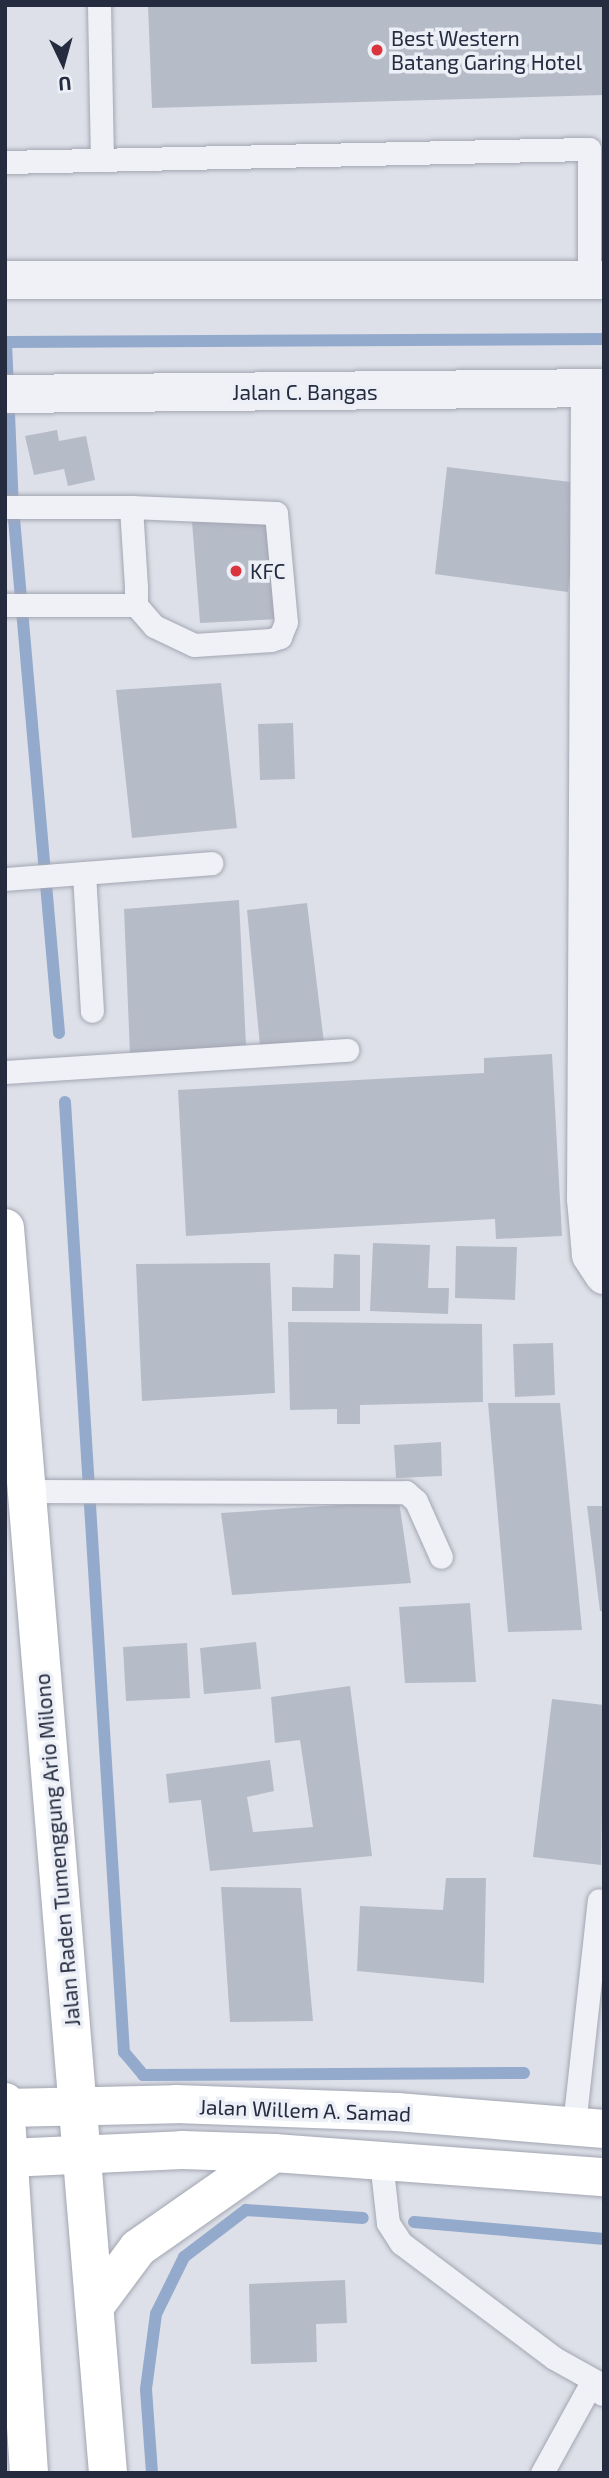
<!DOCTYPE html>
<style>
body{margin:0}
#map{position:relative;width:609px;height:2478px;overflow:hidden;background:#dde0e8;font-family:"Exo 2",sans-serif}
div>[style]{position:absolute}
.stream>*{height:12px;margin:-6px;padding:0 6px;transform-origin:6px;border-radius:6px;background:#94aacc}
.building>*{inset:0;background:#b6bbc8}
.roads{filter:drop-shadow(0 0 2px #a2a6b2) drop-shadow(0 0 2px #a2a6b2)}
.service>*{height:23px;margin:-11.5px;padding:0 11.5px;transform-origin:11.5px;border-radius:11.5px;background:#f0f1f6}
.minor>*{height:38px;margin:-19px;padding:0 19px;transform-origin:19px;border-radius:19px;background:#f0f1f6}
.tertiary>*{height:38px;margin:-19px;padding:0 19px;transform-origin:19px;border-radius:19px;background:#f0f1f6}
.secondary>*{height:38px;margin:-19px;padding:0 19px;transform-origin:19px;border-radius:19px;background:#fff}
.trunk>*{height:38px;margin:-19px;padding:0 19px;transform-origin:19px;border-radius:19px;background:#fff}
.dots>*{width:19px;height:19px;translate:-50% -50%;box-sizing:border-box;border:4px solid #eceff6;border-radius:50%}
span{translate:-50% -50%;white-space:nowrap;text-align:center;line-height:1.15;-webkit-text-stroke:7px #eceff6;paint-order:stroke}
.poi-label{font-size:21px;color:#252c40}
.left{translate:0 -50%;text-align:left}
.street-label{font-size:21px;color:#252c40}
.frame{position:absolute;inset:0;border:7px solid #252c40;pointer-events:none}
.north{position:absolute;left:28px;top:28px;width:70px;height:70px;-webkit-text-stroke:5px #eceff6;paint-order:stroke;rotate:175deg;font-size:19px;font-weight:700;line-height:28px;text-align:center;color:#252c40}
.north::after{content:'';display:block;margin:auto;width:24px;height:32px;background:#252c40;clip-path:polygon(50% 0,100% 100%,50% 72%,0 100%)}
</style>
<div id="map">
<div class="stream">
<div style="left:5px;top:342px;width:599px;rotate:-0.29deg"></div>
<div style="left:6px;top:342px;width:165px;rotate:87.6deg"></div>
<div style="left:13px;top:507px;width:528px;rotate:85deg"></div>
<div style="left:65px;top:1102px;width:952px;rotate:86.45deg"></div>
<div style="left:124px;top:2052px;width:30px;rotate:50deg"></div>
<div style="left:143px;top:2075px;width:381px;rotate:-0.3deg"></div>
<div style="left:414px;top:2222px;width:191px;rotate:5.1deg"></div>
<div style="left:152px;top:2473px;width:84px;rotate:-94.1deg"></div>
<div style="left:146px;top:2389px;width:76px;rotate:-82.4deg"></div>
<div style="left:156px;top:2314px;width:64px;rotate:-63.8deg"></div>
<div style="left:184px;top:2257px;width:78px;rotate:-37.2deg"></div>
<div style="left:246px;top:2210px;width:117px;rotate:3.9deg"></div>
</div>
<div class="building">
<div style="clip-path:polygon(148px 5px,604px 5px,604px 95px,152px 108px)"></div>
<div style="clip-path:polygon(57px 430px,59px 441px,86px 436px,95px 480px,68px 486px,64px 469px,34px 475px,25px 436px)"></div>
<div style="clip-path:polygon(447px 467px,579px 483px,568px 592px,435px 574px)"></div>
<div style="clip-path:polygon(273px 518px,280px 619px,200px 623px,192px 522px)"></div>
<div style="clip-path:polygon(221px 683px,237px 828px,132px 838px,116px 690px)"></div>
<div style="clip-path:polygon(293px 723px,295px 779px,260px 780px,258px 724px)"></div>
<div style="clip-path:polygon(239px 900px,246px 1045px,130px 1054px,124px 909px)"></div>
<div style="clip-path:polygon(307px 903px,324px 1043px,260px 1046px,247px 910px)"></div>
<div style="clip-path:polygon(552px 1054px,562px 1236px,496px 1239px,495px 1219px,186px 1236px,178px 1090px,484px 1073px,484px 1058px)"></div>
<div style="clip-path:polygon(373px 1243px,430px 1245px,428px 1288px,449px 1288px,448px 1314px,370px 1311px)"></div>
<div style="clip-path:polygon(456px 1246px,517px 1247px,515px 1300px,455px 1298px)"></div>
<div style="clip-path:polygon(334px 1254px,360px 1255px,360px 1311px,292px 1311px,292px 1287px,333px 1288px)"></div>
<div style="clip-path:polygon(270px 1263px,275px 1393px,142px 1401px,136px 1264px)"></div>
<div style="clip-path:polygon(288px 1322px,482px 1324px,483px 1402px,360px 1405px,360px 1424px,337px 1424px,337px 1409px,290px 1410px)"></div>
<div style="clip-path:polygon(553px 1343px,555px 1395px,515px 1397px,513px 1344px)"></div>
<div style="clip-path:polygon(488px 1403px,560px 1403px,582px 1630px,508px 1632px)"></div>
<div style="clip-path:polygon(441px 1442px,442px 1476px,396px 1478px,394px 1445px)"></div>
<div style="clip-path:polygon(399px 1501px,411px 1583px,232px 1595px,221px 1513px)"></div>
<div style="clip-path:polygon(587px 1506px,604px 1506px,604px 1611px,600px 1611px)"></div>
<div style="clip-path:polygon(470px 1603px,476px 1682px,405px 1683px,399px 1607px)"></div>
<div style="clip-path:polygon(256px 1642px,261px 1689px,204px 1694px,200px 1648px)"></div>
<div style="clip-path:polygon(187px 1643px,190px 1698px,126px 1701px,123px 1647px)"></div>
<div style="clip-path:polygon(350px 1686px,372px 1856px,210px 1871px,201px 1800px,169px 1803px,166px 1774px,270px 1760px,274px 1791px,247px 1797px,253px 1832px,313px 1827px,300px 1740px,275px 1743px,271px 1697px)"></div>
<div style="clip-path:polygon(552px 1699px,604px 1705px,601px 1865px,533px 1857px)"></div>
<div style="clip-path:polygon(446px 1878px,486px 1878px,484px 1983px,357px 1971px,360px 1906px,443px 1910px)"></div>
<div style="clip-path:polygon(221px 1887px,301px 1888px,313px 2021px,230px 2022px)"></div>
<div style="clip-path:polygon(345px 2280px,347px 2323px,316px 2324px,317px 2362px,251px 2364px,249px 2284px)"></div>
</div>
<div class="roads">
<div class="service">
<div style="left:99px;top:5px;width:155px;rotate:88.9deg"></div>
<div style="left:5px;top:162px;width:584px;rotate:-1.28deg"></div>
<div style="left:589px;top:149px;width:131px;rotate:90deg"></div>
<div style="left:5px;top:507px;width:126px"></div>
<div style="left:131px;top:507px;width:80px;rotate:86.4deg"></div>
<div style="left:136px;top:587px;width:18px;rotate:90deg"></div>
<div style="left:136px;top:605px;width:131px;rotate:180deg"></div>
<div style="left:131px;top:507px;width:145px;rotate:2.4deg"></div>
<div style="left:276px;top:513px;width:109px;rotate:84.8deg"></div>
<div style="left:286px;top:622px;width:16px;rotate:112deg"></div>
<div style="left:280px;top:637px;width:9px;rotate:162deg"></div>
<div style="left:271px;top:640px;width:77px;rotate:176.3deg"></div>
<div style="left:194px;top:645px;width:44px;rotate:-154.6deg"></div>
<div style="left:154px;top:626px;width:28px;rotate:-131deg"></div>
<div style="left:84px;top:873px;width:138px;rotate:86.7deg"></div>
<div style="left:5px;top:879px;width:207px;rotate:-4.4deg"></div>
<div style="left:5px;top:1072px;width:343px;rotate:-3.7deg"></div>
<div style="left:28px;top:1491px;width:378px;rotate:0.2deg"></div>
<div style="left:406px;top:1492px;width:13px;rotate:42deg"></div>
<div style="left:416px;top:1501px;width:61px;rotate:65.9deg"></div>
<div style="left:574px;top:2125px;width:226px;rotate:-83.7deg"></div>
<div style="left:381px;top:2161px;width:62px;rotate:83.6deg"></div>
<div style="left:388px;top:2223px;width:24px;rotate:57deg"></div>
<div style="left:401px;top:2243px;width:191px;rotate:36.9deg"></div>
<div style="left:554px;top:2358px;width:57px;rotate:29.2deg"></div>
<div style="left:542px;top:2473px;width:102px;rotate:-61.2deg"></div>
<div style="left:591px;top:2384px;width:15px;rotate:42deg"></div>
</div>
<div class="minor">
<div style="left:590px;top:388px;width:811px;rotate:90.28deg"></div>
<div style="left:586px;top:1199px;width:56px;rotate:84.9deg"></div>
<div style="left:591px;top:1255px;width:24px;rotate:57deg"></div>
</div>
<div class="tertiary">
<div style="left:5px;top:280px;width:599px"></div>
<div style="left:5px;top:394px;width:599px;rotate:-0.57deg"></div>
</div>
<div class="secondary">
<div style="left:6px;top:2108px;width:170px;rotate:-1.3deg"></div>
<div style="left:176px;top:2104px;width:221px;rotate:2.1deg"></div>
<div style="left:397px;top:2112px;width:208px;rotate:4.7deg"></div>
<div style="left:8px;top:2158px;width:174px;rotate:-2.6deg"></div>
<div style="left:182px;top:2150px;width:92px;rotate:1.9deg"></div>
<div style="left:274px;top:2153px;width:331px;rotate:4.2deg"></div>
</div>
<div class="trunk">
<div style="left:5px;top:1228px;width:1249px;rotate:85.27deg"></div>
<div style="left:5px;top:2102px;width:372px;rotate:86.3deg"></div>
<div style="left:95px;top:2306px;width:72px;rotate:-53.4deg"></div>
<div style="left:138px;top:2248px;width:166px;rotate:-34.9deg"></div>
</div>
</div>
<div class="dots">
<div style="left:377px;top:50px;background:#da343e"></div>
<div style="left:236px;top:571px;background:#da343e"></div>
</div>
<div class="poi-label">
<span class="left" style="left:391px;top:50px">Best Western<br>Batang Garing Hotel</span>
<span class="left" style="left:250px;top:571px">KFC</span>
</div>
<div class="street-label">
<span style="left:305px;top:392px">Jalan C. Bangas</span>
<span style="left:57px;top:1850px;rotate:-95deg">Jalan Raden Tumenggung Ario Milono</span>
<span style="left:305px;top:2110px;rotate:2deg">Jalan Willem A. Samad</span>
</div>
<div class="frame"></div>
<div class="north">U</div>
</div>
